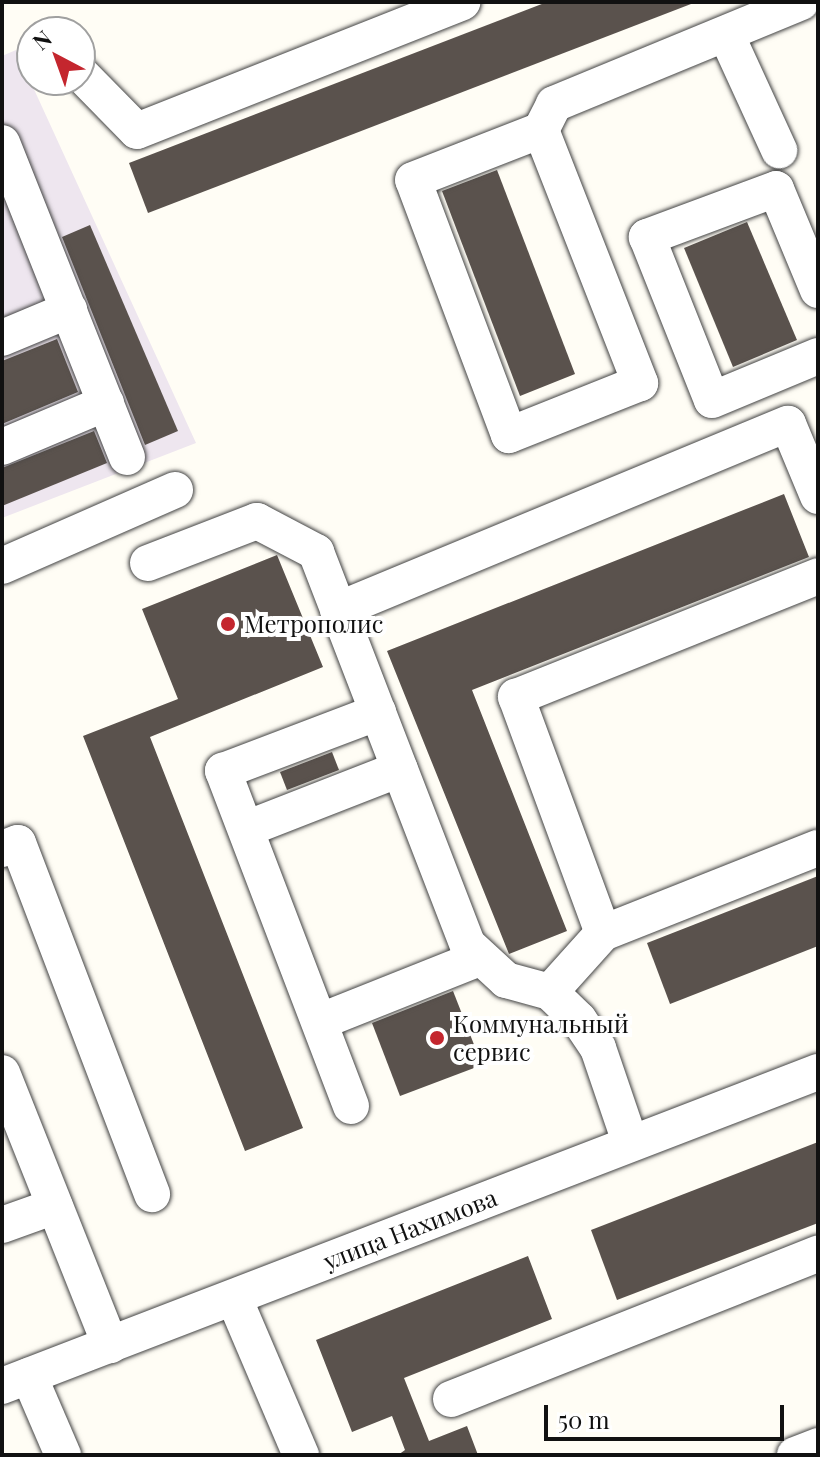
<!DOCTYPE html>
<meta charset="utf-8">
<style>
body{margin:0}
#map{position:relative;width:820px;height:1457px;overflow:hidden;background:#fffdf5;font-family:"Playfair Display",serif}
div>[style]{position:absolute}
.industrial>*{inset:0;background:#eee6ef}
.building>*{inset:0;background:#5a524d}
.roads{filter:drop-shadow(0 0 2px #444) drop-shadow(0 0 2px #444)}
.minor>*{height:36px;margin:-18px;padding:0 18px;transform-origin:18px;border-radius:18px;background:#fff}
.dots>*{width:22px;height:22px;translate:-50% -50%;box-sizing:border-box;border:4px solid #fff;border-radius:50%}
span{translate:-50% -50%;white-space:nowrap;text-align:center;line-height:1.15;-webkit-text-stroke:8px #fff;paint-order:stroke}
.poi-label{font-size:24px;color:#111}
.left{translate:0 -50%;text-align:left}
.street-label{font-size:24px;color:#111}
.frame{position:absolute;inset:0;border:4px solid #111;pointer-events:none}
.north{position:absolute;left:16px;top:16px;width:80px;height:80px;box-sizing:border-box;background:#fff;border:2px solid #a0a0a0;border-radius:50%;rotate:319deg;font-size:22px;font-weight:700;line-height:32px;text-align:center;color:#111}
.north::after{content:'';display:block;margin:auto;width:28px;height:36px;background:#c4262e;clip-path:polygon(50% 0,100% 100%,50% 72%,0 100%)}
.scale{position:absolute;left:544px;top:1405px;width:240px;height:36px;box-sizing:border-box;border:4px solid #111;border-top:0;padding-left:10px;font-size:24px;line-height:28px;white-space:nowrap;color:#111;-webkit-text-stroke:6px #fff;paint-order:stroke}
</style>
<div id="map">
<div class="industrial">
<div style="clip-path:polygon(16px 50px,196px 443px,2px 518px,2px 56px)"></div>
</div>
<div class="building">
<div style="clip-path:polygon(547px 2px,691px 4px,148px 213px,129px 163px)"></div>
<div style="clip-path:polygon(497px 170px,575px 374px,520px 396px,442px 191px)"></div>
<div style="clip-path:polygon(747px 222px,797px 340px,733px 367px,684px 248px)"></div>
<div style="clip-path:polygon(90px 225px,178px 431px,145px 445px,62px 237px)"></div>
<div style="clip-path:polygon(57px 339px,78px 392px,2px 424px,2px 361px)"></div>
<div style="clip-path:polygon(94px 431px,107px 463px,2px 506px,2px 468px)"></div>
<div style="clip-path:polygon(784px 494px,809px 557px,472px 690px,567px 931px,509px 954px,387px 651px)"></div>
<div style="clip-path:polygon(277px 555px,323px 667px,150px 737px,303px 1128px,245px 1151px,83px 736px,178px 699px,142px 609px)"></div>
<div style="clip-path:polygon(332px 752px,339px 770px,287px 790px,280px 772px)"></div>
<div style="clip-path:polygon(818px 876px,818px 946px,670px 1004px,647px 943px)"></div>
<div style="clip-path:polygon(453px 991px,482px 1065px,400px 1096px,372px 1023px)"></div>
<div style="clip-path:polygon(818px 1142px,818px 1223px,617px 1300px,591px 1230px)"></div>
<div style="clip-path:polygon(528px 1256px,552px 1319px,404px 1378px,429px 1441px,467px 1426px,478px 1455px,398px 1455px,405px 1450px,392px 1416px,352px 1432px,316px 1340px)"></div>
</div>
<div class="roads">
<div class="minor">
<div style="left:726px;top:34px;width:128px;rotate:65.4deg"></div>
<div style="left:80px;top:73px;width:81px;rotate:45.5deg"></div>
<div style="left:137px;top:131px;width:350px;rotate:-21.6deg"></div>
<div style="left:541px;top:130px;width:272px;rotate:68.6deg"></div>
<div style="left:640px;top:383px;width:141px;rotate:158.3deg"></div>
<div style="left:509px;top:435px;width:272px;rotate:-110.6deg"></div>
<div style="left:413px;top:180px;width:137px;rotate:-21.3deg"></div>
<div style="left:541px;top:130px;width:29px;rotate:-63deg"></div>
<div style="left:554px;top:104px;width:267px;rotate:-22.4deg"></div>
<div style="left:2px;top:143px;width:338px;rotate:68.3deg"></div>
<div style="left:818px;top:290px;width:109px;rotate:-112.6deg"></div>
<div style="left:776px;top:189px;width:138px;rotate:159.6deg"></div>
<div style="left:647px;top:237px;width:175px;rotate:68.3deg"></div>
<div style="left:712px;top:400px;width:115px;rotate:-22.5deg"></div>
<div style="left:2px;top:338px;width:73px;rotate:-22.7deg"></div>
<div style="left:2px;top:447px;width:113px;rotate:-22.9deg"></div>
<div style="left:148px;top:563px;width:117px;rotate:-21.1deg"></div>
<div style="left:257px;top:521px;width:67px;rotate:27.7deg"></div>
<div style="left:316px;top:552px;width:421px;rotate:68.9deg"></div>
<div style="left:468px;top:945px;width:52px;rotate:42.6deg"></div>
<div style="left:506px;top:980px;width:46px;rotate:15.3deg"></div>
<div style="left:550px;top:992px;width:40px;rotate:44deg"></div>
<div style="left:579px;top:1020px;width:34px;rotate:56deg"></div>
<div style="left:598px;top:1048px;width:99px;rotate:71.2deg"></div>
<div style="left:2px;top:566px;width:189px;rotate:-23.7deg"></div>
<div style="left:338px;top:610px;width:487px;rotate:-22.5deg"></div>
<div style="left:788px;top:424px;width:78px;rotate:67.4deg"></div>
<div style="left:246px;top:829px;width:165px;rotate:-21.3deg"></div>
<div style="left:2px;top:849px;width:17px;rotate:-21deg"></div>
<div style="left:18px;top:843px;width:376px;rotate:69.1deg"></div>
<div style="left:603px;top:933px;width:231px;rotate:-21.6deg"></div>
<div style="left:550px;top:992px;width:79px;rotate:-48.1deg"></div>
<div style="left:603px;top:933px;width:252px;rotate:-110.2deg"></div>
<div style="left:516px;top:697px;width:325px;rotate:-21.8deg"></div>
<div style="left:321px;top:1021px;width:170px;rotate:-21.7deg"></div>
<div style="left:2px;top:1073px;width:293px;rotate:68.3deg"></div>
<div style="left:351px;top:1106px;width:359px;rotate:-110.9deg"></div>
<div style="left:223px;top:771px;width:166px;rotate:-20.8deg"></div>
<div style="left:2px;top:1225px;width:56px;rotate:-19.7deg"></div>
<div style="left:234px;top:1298px;width:171px;rotate:66.9deg"></div>
<div style="left:29px;top:1376px;width:86px;rotate:66.7deg"></div>
<div style="left:2px;top:1386px;width:874px;rotate:-21.05deg"></div>
<div style="left:451px;top:1399px;width:395px;rotate:-21.6deg"></div>
<div style="left:795px;top:1455px;width:25px;rotate:-21deg"></div>
</div>
</div>
<div class="dots">
<div style="left:228px;top:624px;background:#c4262e"></div>
<div style="left:437px;top:1038px;background:#c4262e"></div>
</div>
<div class="poi-label">
<span class="left" style="left:244px;top:624px">Метрополис</span>
<span class="left" style="left:453px;top:1038px">Коммунальный<br>сервис</span>
</div>
<div class="street-label">
<span style="left:410px;top:1229px;rotate:-21deg">улица Нахимова</span>
</div>
<div class="frame"></div>
<div class="north">N</div>
<div class="scale">50 m</div>
</div>
